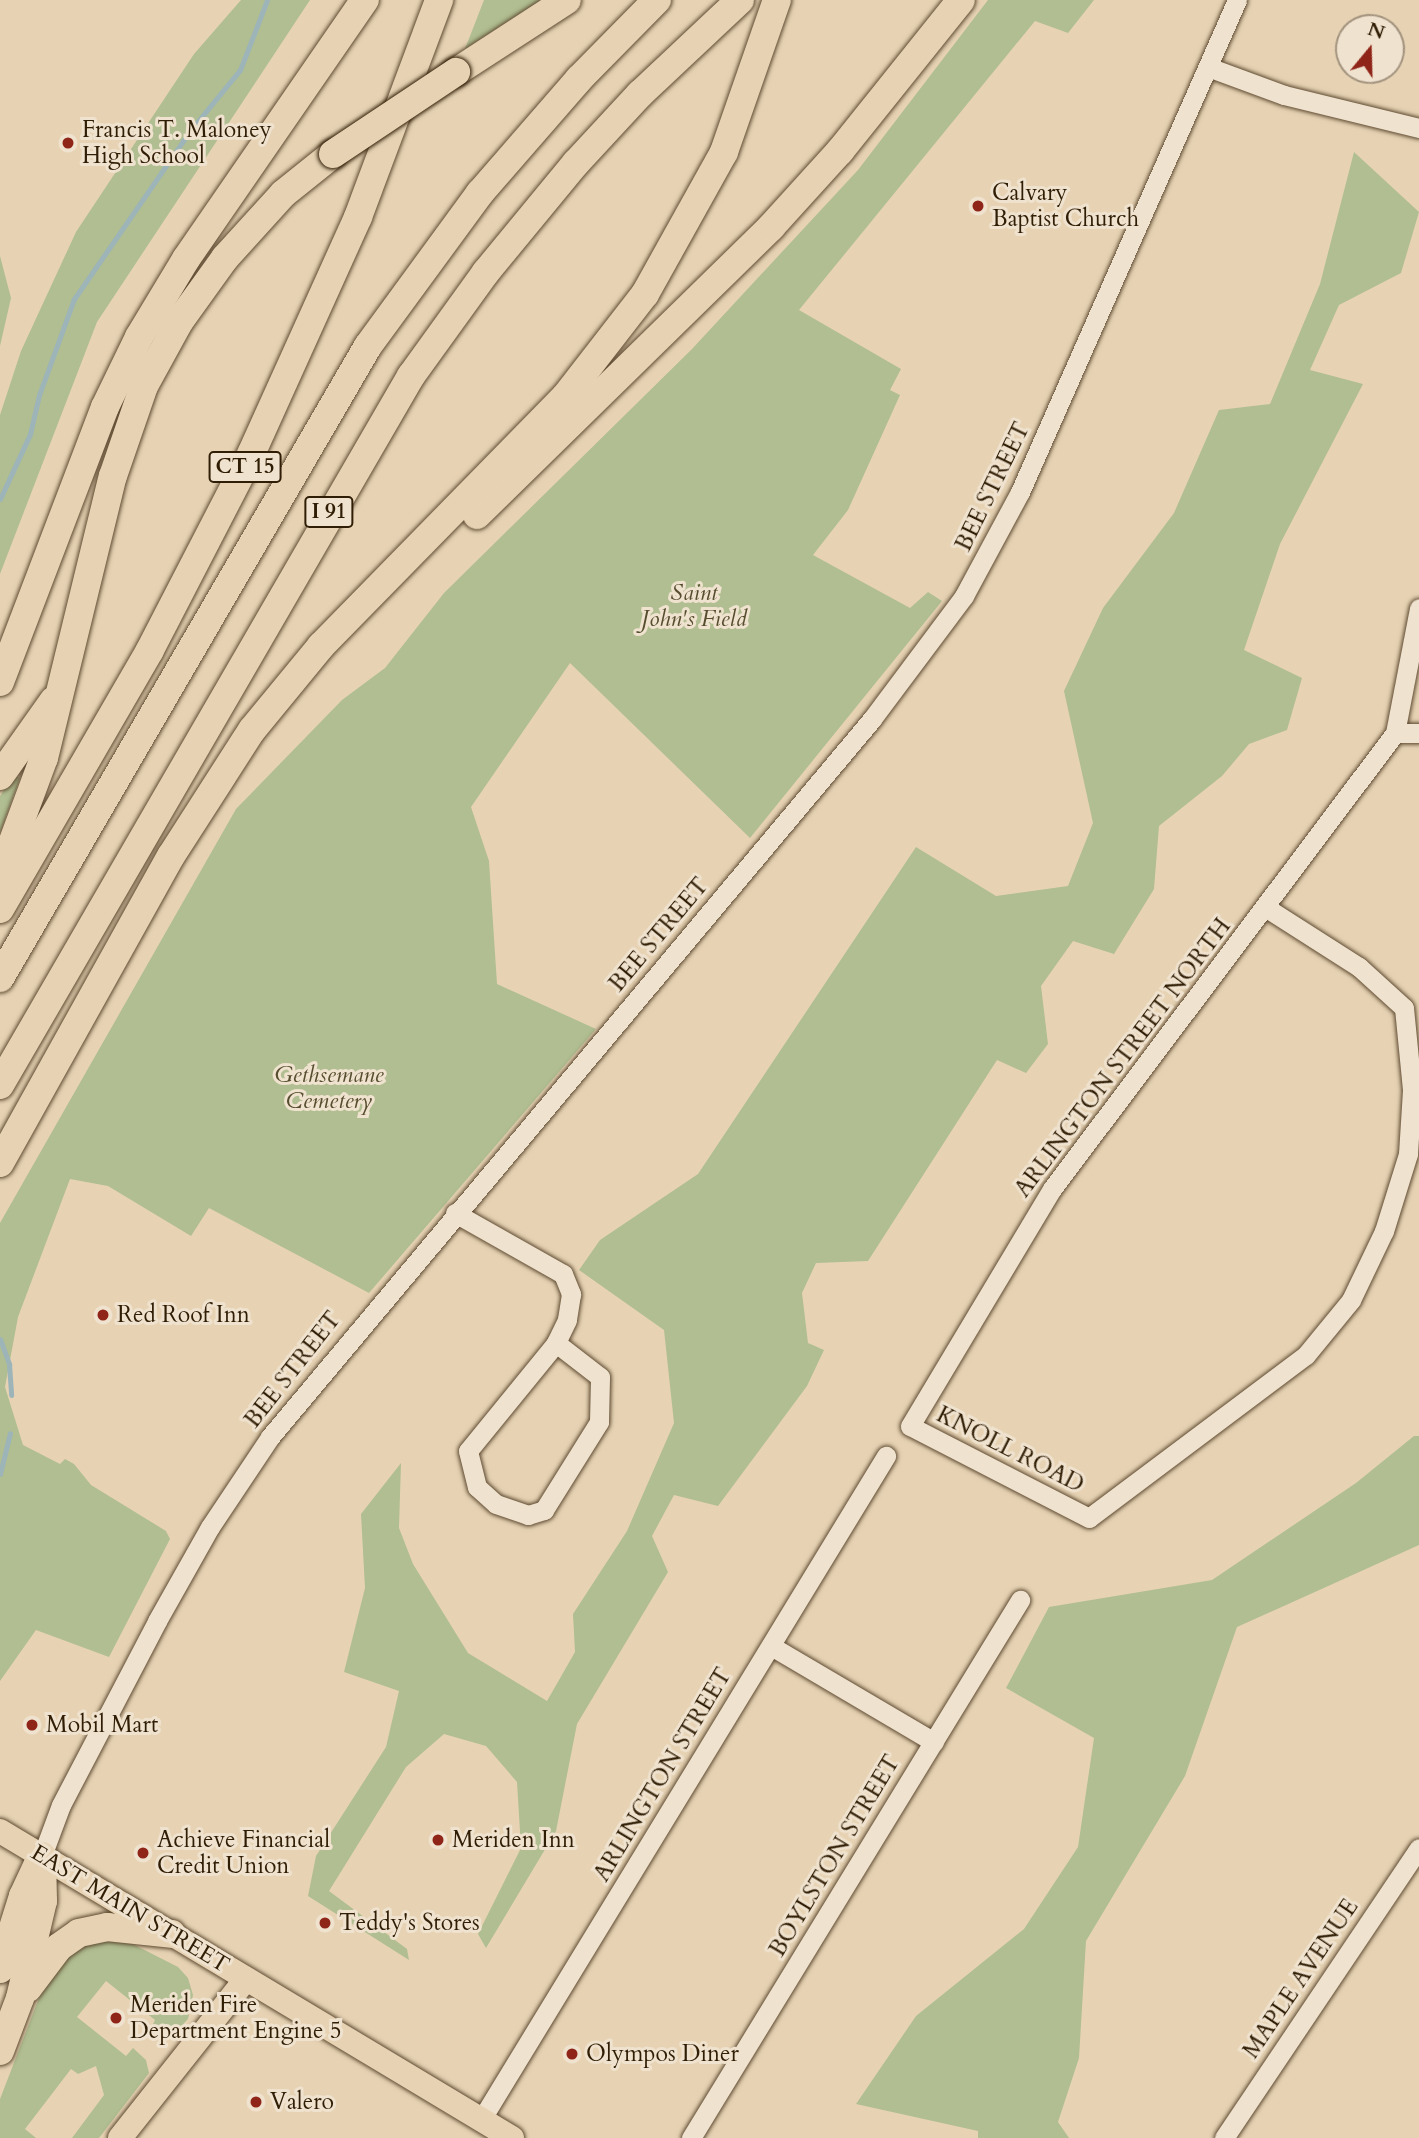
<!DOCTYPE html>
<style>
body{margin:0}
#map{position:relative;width:1419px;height:2138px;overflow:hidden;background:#e7d3b4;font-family:Cardo,serif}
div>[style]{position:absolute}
.green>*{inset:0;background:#b0be91}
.stream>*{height:5px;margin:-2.5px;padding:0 2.5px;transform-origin:2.5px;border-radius:2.5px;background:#9db4b9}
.roads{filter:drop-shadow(0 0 2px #5e4a31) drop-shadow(0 0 2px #5e4a31)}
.minor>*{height:19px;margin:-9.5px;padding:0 9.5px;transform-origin:9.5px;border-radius:9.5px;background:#efe2ce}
.major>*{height:24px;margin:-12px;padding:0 12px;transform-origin:12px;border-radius:12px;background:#e7d3b4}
.highway>*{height:28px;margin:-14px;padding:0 14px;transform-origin:14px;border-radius:14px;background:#e7d3b4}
.bridges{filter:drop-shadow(0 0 2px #301d05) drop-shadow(0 0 2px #301d05)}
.highway-bridge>*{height:28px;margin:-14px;padding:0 14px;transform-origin:14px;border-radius:14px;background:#e7d3b4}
.dots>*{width:19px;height:19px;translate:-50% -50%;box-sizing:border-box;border:4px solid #efe2ce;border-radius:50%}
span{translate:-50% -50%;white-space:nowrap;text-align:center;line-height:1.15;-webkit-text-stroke:6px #efe2ce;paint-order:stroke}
.shield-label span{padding:2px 5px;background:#efe2ce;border:2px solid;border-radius:5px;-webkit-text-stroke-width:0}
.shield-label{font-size:21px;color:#301d05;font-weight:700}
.poi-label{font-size:23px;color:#301d05}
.left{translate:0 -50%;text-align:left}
.street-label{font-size:23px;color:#301d05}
.park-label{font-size:23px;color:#564d2f;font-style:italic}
.north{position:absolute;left:1335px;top:14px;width:70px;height:70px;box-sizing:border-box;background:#efe2ce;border:2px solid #a3937e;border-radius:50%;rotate:19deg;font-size:19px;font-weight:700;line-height:28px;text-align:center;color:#301d05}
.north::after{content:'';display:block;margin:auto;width:24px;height:32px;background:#8f2418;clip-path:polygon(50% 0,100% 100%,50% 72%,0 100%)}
</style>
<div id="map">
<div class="green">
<div style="clip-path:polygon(241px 0,310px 0,97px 322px,0 574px,0 415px,21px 351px,76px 232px,194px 54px)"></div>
<div style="clip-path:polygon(484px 0,541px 0,465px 49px)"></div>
<div style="clip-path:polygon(988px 0,1094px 0,1068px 33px,1035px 21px,799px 310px,901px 369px,890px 390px,900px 395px,848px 510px,813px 555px,910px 608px,928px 592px,942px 601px,750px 838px,570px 663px,471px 807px,489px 861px,497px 984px,596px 1029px,369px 1293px,209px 1208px,191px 1236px,108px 1186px,70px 1179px,18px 1317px,5px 1387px,23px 1445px,60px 1464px,65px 1459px,74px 1464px,91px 1485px,166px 1531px,170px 1539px,109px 1657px,36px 1630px,0 1681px,0 1223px,236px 809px,342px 700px,385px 668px,444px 593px,692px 349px,858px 170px)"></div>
<div style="clip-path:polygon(1354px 152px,1419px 212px,1401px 273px,1339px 305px,1310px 370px,1363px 384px,1280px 544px,1244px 650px,1302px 678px,1287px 730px,1249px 744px,1222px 776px,1159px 826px,1154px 889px,1114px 954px,1073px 941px,1041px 986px,1048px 1044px,1026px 1073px,997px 1060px,868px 1261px,816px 1263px,802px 1293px,808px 1343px,824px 1350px,807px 1386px,718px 1506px,674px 1495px,652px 1536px,668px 1572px,577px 1724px,556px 1831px,486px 1948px,478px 1934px,521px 1848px,517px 1782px,486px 1746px,444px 1734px,406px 1767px,329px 1891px,407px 1949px,409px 1960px,308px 1896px,316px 1856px,386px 1747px,399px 1691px,344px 1672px,365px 1588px,361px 1514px,401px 1463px,399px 1528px,413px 1564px,468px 1653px,547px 1701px,575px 1652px,573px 1614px,627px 1531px,674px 1423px,664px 1330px,579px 1270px,600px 1240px,698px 1174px,916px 847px,996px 896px,1068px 886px,1093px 823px,1064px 691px,1103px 608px,1174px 513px,1219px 410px,1270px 404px,1320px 284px)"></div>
<div style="clip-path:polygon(0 256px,11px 298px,0 346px)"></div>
<div style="clip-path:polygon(13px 776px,20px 778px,0 833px,0 796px)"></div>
<div style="clip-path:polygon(1414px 1436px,1419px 1436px,1419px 1545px,1237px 1627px,1185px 1776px,1086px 1941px,1079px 2058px,1058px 2122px,1069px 2138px,978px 2138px,978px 2131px,856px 2104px,916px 2016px,1024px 1929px,1078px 1847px,1094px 1738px,1006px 1688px,1049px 1607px,1212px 1580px,1356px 1483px)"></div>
<div style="clip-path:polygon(121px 1938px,178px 1967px,188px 1978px,193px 1995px,188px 2019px,173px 2035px,160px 2034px,152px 2026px,155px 2020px,106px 1981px,77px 2017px,126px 2056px,133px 2048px,146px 2060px,149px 2073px,99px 2138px,72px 2138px,104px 2095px,96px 2066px,78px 2074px,71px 2069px,25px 2129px,36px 2138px,0 2138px,0 2099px,44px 1985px,76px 1942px)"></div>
</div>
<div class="stream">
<div style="left:0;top:499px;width:72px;rotate:-65.2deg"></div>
<div style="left:30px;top:434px;width:40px;rotate:-77deg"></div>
<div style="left:39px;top:395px;width:102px;rotate:-70deg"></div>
<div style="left:74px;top:299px;width:203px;rotate:-55.4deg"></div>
<div style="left:189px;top:132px;width:80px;rotate:-50.6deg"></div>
<div style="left:240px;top:70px;width:75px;rotate:-68.9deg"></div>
<div style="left:0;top:1339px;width:27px;rotate:70deg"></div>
<div style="left:9px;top:1364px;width:31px;rotate:86deg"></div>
<div style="left:0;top:1474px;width:42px;rotate:-76.3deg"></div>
</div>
<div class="roads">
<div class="minor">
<div style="left:1208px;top:67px;width:81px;rotate:20.2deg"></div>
<div style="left:1284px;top:95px;width:139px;rotate:13.7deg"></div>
<div style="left:1395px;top:733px;width:24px"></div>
<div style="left:1265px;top:907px;width:112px;rotate:32.6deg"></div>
<div style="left:1359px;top:967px;width:61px;rotate:42.3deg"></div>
<div style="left:1404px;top:1008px;width:82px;rotate:84.4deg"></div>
<div style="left:1412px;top:1090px;width:64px;rotate:93.6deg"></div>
<div style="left:1408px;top:1154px;width:81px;rotate:107.3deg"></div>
<div style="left:1384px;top:1231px;width:76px;rotate:115.6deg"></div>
<div style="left:1351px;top:1300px;width:71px;rotate:129.3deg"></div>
<div style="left:1306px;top:1355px;width:271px;rotate:143.1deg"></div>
<div style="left:1089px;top:1518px;width:201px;rotate:-152.8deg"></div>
<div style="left:910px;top:1426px;width:276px;rotate:-59.1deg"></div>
<div style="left:1052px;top:1189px;width:571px;rotate:-53.05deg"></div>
<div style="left:1395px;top:733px;width:127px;rotate:-79.1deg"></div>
<div style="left:455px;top:1213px;width:124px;rotate:29.5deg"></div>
<div style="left:563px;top:1274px;width:22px;rotate:68deg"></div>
<div style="left:571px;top:1294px;width:26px;rotate:99deg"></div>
<div style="left:567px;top:1320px;width:25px;rotate:116deg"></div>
<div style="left:556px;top:1343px;width:139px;rotate:129.2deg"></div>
<div style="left:468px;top:1451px;width:37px;rotate:76deg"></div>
<div style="left:477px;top:1487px;width:25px;rotate:42deg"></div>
<div style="left:496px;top:1504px;width:34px;rotate:19deg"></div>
<div style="left:528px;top:1515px;width:17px;rotate:-17deg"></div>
<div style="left:544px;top:1510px;width:104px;rotate:-58deg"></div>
<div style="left:599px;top:1422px;width:45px;rotate:-88.7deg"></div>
<div style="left:600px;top:1377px;width:56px;rotate:-142.3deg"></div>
<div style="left:771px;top:1646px;width:189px;rotate:30.5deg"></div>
<div style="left:42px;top:1856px;width:54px;rotate:-69.6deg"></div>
<div style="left:61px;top:1805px;width:208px;rotate:-62.4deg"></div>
<div style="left:157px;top:1621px;width:108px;rotate:-60.6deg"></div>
<div style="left:210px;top:1527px;width:108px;rotate:-56.3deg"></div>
<div style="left:270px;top:1437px;width:937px;rotate:-50.02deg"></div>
<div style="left:872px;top:719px;width:154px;rotate:-53.2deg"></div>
<div style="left:964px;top:596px;width:118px;rotate:-61.7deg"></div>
<div style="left:1020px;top:492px;width:538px;rotate:-66.2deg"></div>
<div style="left:481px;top:2120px;width:778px;rotate:-58.62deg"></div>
<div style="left:691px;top:2138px;width:631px;rotate:-58.55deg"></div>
<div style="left:1224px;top:2138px;width:349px;rotate:-56.1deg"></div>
</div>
<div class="major">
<div style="left:0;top:1831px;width:597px;rotate:30.95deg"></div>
<div style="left:120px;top:2138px;width:203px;rotate:-51.6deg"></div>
</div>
<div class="highway">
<div style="left:456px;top:72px;width:132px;rotate:-33deg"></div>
<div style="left:477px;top:515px;width:412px;rotate:-44.4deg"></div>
<div style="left:771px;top:227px;width:103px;rotate:-47.8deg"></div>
<div style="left:840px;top:151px;width:193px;rotate:-51.3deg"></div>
<div style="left:0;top:682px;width:294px;rotate:-69.1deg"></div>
<div style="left:105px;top:407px;width:78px;rotate:-64.1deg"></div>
<div style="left:139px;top:337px;width:91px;rotate:-58.9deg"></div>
<div style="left:186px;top:259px;width:315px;rotate:-55.4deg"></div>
<div style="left:0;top:776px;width:93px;rotate:-54.6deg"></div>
<div style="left:0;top:876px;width:126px;rotate:-69.6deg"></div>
<div style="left:44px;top:758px;width:290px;rotate:-76.3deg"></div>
<div style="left:113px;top:476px;width:95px;rotate:-71deg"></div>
<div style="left:144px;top:386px;width:73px;rotate:-61.3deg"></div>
<div style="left:179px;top:322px;width:79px;rotate:-54.3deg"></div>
<div style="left:225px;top:258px;width:86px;rotate:-47.8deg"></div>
<div style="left:283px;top:194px;width:64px;rotate:-38.7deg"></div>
<div style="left:0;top:909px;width:299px;rotate:-59.9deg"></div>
<div style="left:150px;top:650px;width:223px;rotate:-62.7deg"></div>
<div style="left:252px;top:452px;width:258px;rotate:-65.7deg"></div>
<div style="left:358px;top:217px;width:232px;rotate:-69.5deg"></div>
<div style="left:0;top:978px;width:731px;rotate:-59.79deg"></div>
<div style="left:368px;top:346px;width:190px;rotate:-53.8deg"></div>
<div style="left:480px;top:193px;width:151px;rotate:-49deg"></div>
<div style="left:579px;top:79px;width:111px;rotate:-45.4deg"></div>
<div style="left:0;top:1085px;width:820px;rotate:-59.9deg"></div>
<div style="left:411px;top:376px;width:128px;rotate:-54.2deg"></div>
<div style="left:486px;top:272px;width:141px;rotate:-50.5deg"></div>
<div style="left:576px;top:163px;width:94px;rotate:-47.2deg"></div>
<div style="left:640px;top:94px;width:137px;rotate:-43.2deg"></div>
<div style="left:0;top:1163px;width:351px;rotate:-60.9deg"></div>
<div style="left:171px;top:856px;width:150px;rotate:-57.3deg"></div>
<div style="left:252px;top:730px;width:109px;rotate:-50.6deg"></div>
<div style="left:321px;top:646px;width:349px;rotate:-45.6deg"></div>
<div style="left:565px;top:397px;width:130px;rotate:-52.2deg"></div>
<div style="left:645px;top:294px;width:162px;rotate:-60.9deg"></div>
<div style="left:724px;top:152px;width:161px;rotate:-70.8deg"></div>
<div style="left:0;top:1969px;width:77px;rotate:-72.5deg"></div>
<div style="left:23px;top:1896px;width:40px;rotate:-65deg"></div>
<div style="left:28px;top:1988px;width:51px;rotate:-52.9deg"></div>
<div style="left:59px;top:1947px;width:24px;rotate:-35deg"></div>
<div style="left:79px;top:1933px;width:29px;rotate:-12deg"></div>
<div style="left:107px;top:1927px;width:65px;rotate:6.1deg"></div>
<div style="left:0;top:2051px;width:57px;rotate:-69.3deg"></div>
<div style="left:20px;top:1998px;width:100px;rotate:-76.7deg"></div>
<div style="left:43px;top:1901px;width:45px;rotate:-91.3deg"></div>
</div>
</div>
<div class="bridges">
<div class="highway-bridge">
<div style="left:333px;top:154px;width:148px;rotate:-33.7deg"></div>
</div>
</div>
<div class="dots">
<div style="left:68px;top:143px;background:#8f2418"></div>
<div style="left:978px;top:206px;background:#8f2418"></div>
<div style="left:103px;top:1315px;background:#8f2418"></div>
<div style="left:32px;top:1725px;background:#8f2418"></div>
<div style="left:438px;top:1840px;background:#8f2418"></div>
<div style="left:143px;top:1853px;background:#8f2418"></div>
<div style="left:325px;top:1923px;background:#8f2418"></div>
<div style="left:116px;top:2018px;background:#8f2418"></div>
<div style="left:572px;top:2054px;background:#8f2418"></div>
<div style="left:256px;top:2102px;background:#8f2418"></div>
</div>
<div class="shield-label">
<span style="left:245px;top:467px">CT 15</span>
<span style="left:329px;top:512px">I 91</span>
</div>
<div class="poi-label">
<span class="left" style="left:82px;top:143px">Francis T. Maloney<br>High School</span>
<span class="left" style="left:992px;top:206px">Calvary<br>Baptist Church</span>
<span class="left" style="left:117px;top:1315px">Red Roof Inn</span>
<span class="left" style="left:46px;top:1725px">Mobil Mart</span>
<span class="left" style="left:157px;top:1853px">Achieve Financial<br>Credit Union</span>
<span class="left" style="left:452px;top:1840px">Meriden Inn</span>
<span class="left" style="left:339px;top:1923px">Teddy's Stores</span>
<span class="left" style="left:130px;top:2018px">Meriden Fire<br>Department Engine 5</span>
<span class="left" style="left:586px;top:2054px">Olympos Diner</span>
<span class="left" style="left:270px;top:2102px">Valero</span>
</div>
<div class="street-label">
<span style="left:993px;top:487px;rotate:-64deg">BEE STREET</span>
<span style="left:659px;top:935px;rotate:-50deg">BEE STREET</span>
<span style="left:1123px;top:1058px;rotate:-53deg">ARLINGTON STREET NORTH</span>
<span style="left:293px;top:1370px;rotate:-52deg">BEE STREET</span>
<span style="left:1010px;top:1450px;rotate:27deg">KNOLL ROAD</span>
<span style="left:663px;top:1775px;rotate:-59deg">ARLINGTON STREET</span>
<span style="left:835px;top:1856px;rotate:-59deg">BOYLSTON STREET</span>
<span style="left:130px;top:1909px;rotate:31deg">EAST MAIN STREET</span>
<span style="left:1301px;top:1979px;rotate:-56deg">MAPLE AVENUE</span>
</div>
<div class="park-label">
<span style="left:694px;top:606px">Saint<br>John's Field</span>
<span style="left:329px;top:1088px">Gethsemane<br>Cemetery</span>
</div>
<div class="north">N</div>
</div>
